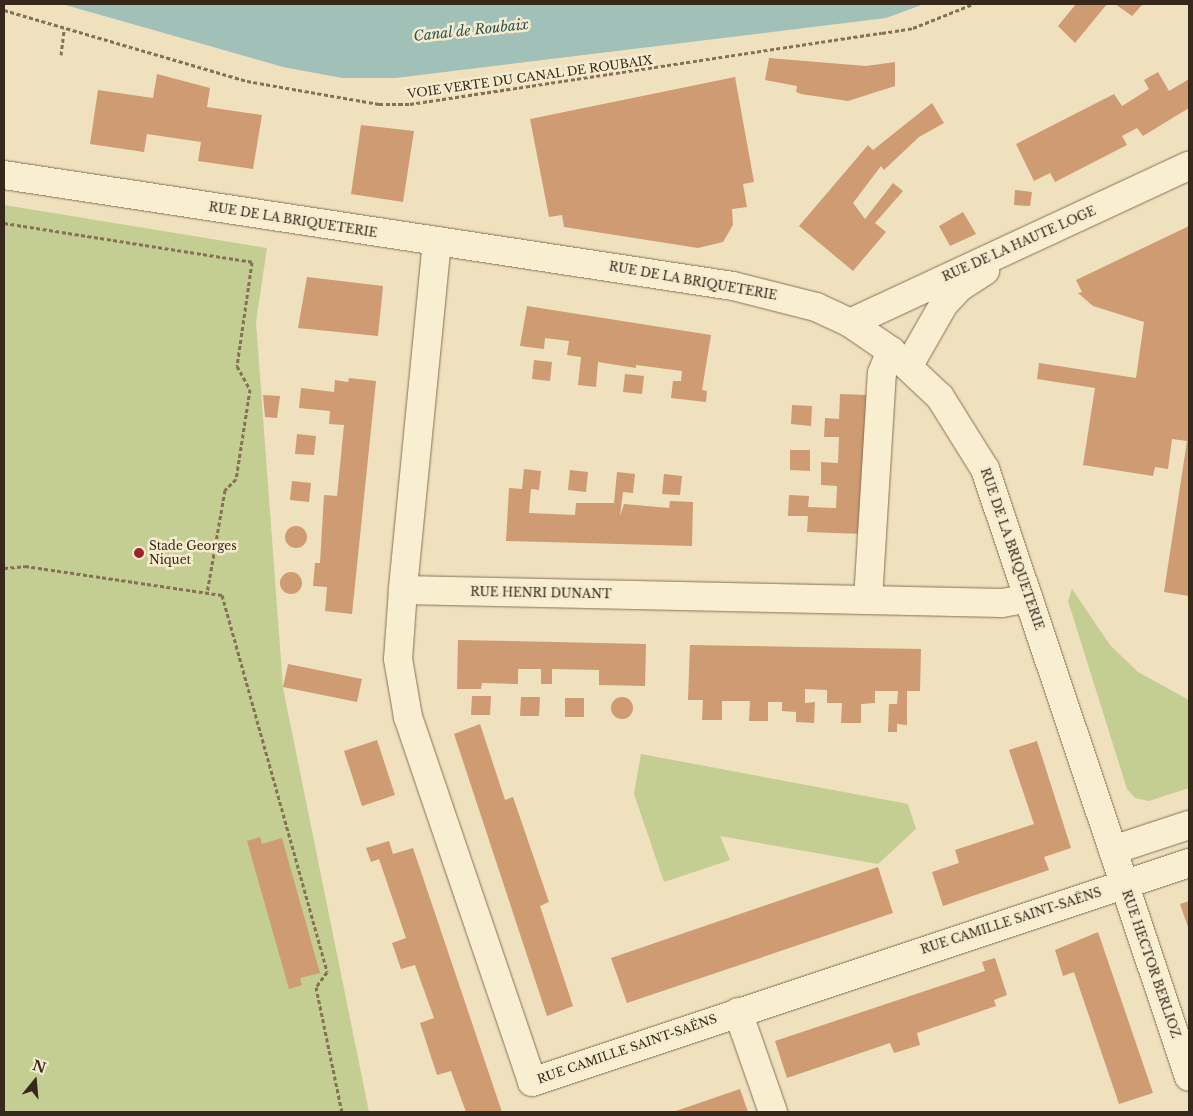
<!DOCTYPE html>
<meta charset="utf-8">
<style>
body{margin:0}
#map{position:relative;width:1193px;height:1116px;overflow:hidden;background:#efe1be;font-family:"Libre Baskerville",serif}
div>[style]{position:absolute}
.green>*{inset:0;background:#c4cd92}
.water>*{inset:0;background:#a1c0b8}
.building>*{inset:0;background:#ce9b72}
.round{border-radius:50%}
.path>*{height:3px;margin-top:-1.5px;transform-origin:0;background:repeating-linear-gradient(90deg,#877156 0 4px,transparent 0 6.5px)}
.roads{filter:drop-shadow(0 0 1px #877156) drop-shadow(0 0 1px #877156)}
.minor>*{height:28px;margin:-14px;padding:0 14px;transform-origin:14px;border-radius:14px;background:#faeed1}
.dots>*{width:14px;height:14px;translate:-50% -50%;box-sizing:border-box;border:2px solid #f6ebce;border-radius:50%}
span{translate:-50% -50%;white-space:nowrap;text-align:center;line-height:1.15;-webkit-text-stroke:5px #f6ebce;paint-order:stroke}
.street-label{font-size:12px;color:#36291b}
.poi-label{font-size:12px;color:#36291b}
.left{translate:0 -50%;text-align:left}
.water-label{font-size:14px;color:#2a5655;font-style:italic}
.frame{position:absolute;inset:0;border:5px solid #36291b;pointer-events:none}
.north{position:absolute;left:10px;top:1056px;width:50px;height:50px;-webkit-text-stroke:4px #f6ebce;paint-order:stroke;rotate:17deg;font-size:14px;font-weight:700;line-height:20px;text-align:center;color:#36291b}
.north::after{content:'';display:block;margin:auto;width:18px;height:22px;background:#36291b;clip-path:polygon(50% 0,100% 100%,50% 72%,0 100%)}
</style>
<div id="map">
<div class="green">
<div style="clip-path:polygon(4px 205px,267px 248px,256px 322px,283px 688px,369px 1112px,4px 1112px)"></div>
<div style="clip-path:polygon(1072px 589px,1110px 645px,1138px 672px,1189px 700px,1189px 788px,1149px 801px,1135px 798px,1127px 789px,1068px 601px)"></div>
<div style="clip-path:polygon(641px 754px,908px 804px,916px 829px,878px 864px,720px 836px,730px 860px,664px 882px,634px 794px)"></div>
</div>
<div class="water">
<div style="clip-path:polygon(62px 4px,924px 4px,886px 18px,396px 78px,342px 78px,283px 67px)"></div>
</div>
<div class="building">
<div style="clip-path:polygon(1076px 4px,1107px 4px,1075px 43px,1058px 26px)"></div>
<div style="clip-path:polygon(1115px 4px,1140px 4px,1142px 5px,1132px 16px)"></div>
<div style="clip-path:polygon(769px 58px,866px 66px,895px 62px,895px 86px,848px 101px,801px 94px,796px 92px,797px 86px,765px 80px)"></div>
<div style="clip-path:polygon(1158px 72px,1169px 91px,1189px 79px,1189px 108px,1143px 136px,1137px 128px,1122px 136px,1127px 145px,1055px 182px,1050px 173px,1034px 181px,1016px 144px,1114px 94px,1122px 106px,1149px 89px,1144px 80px)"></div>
<div style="clip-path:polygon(157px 74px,210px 88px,207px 107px,262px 115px,253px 169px,198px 161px,201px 142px,147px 134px,144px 152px,90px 144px,98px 90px,153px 98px)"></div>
<div style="clip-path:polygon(735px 77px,754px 182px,743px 184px,747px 207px,732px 209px,733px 225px,723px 242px,698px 248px,564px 227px,562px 215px,549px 217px,530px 119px)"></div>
<div style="clip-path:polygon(932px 103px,944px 123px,919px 137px,884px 170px,881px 166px,853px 203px,865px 219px,893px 183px,903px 191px,875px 223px,886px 232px,853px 271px,799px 226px,868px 145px,873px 150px)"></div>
<div style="clip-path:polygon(361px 125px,414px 131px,403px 202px,351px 194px)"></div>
<div style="clip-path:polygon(1015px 190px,1032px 192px,1030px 206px,1014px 205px)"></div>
<div style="clip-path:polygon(963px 212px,976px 234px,950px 246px,939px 226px)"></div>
<div style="clip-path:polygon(1189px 226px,1189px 596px,1164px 592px,1187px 441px,1172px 439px,1168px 469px,1155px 467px,1153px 476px,1083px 465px,1095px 388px,1037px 379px,1039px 363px,1136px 378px,1144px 322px,1093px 306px,1078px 293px,1082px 292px,1076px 280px)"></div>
<div style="clip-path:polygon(307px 277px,383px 286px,378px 336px,298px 328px)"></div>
<div style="clip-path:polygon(527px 306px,711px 335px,702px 390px,707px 391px,706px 402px,671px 398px,673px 381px,681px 381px,682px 371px,636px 365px,636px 368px,598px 362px,596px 387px,578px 385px,581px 357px,567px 355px,569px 341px,545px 338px,544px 349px,520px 346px)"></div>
<div style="clip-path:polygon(534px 360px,552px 362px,550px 381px,532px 379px)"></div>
<div style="clip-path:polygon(625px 374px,644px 376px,642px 394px,623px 392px)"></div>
<div style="clip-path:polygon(349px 378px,376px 381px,352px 614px,325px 611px,327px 587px,313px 586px,315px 563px,320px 563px,324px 495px,337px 496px,344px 425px,329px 424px,330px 411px,299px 408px,301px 388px,334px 392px,335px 380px,348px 382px)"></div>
<div style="clip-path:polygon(840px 394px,867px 395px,863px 534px,807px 532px,808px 516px,788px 516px,789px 495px,809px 496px,808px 507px,836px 508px,837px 486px,821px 485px,821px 462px,838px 463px,839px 437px,824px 437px,825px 418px,839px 419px)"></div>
<div style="clip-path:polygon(263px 395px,280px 396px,277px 418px,265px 417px)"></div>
<div style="clip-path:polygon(792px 405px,812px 406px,811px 426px,791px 424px)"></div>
<div style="clip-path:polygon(297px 434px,316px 436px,314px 455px,295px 454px)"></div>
<div style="clip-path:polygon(790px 450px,810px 450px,810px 471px,790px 470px)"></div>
<div style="clip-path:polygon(524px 469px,541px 471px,539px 490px,531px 489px,529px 513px,575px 515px,576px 503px,614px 503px,617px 472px,635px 474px,633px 493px,623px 492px,620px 516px,624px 504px,669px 508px,670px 501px,693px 502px,692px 546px,506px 541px,509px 488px,522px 489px)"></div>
<div style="clip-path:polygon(570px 470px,588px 472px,586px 492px,568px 490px)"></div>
<div style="clip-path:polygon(664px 474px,682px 476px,680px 495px,662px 494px)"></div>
<div style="clip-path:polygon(292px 481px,311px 483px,309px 502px,290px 500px)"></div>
<div class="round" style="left:285px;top:526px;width:22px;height:22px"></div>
<div class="round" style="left:280px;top:572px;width:22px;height:22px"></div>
<div style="clip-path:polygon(458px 640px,646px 644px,645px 686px,599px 685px,599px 670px,552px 669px,552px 684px,541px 684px,541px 669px,518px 669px,518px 684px,482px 683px,481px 689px,457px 689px)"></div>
<div style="clip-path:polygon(690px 645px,921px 649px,920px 691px,907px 691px,907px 725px,897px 724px,897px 732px,888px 732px,889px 704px,897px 704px,898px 691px,875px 691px,875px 703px,861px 704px,861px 723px,841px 723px,842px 703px,827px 703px,827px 690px,805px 689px,805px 703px,815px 702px,814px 723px,796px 722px,796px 712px,782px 711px,782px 702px,768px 702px,768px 721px,749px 721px,750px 701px,722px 701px,722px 720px,702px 720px,703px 700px,688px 700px)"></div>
<div style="clip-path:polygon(288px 664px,362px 679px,357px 702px,283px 687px)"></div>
<div style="clip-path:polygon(472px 696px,491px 696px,490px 715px,471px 715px)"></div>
<div style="clip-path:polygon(521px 697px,540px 697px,539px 716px,520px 716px)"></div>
<div class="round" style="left:611px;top:697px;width:22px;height:22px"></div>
<div style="clip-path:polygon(565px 698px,584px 698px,584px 717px,565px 717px)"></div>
<div style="clip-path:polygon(480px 724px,505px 800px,513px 797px,549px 902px,540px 906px,573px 1006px,547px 1016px,454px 734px)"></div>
<div style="clip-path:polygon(377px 740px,395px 795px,362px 806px,344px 751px)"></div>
<div style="clip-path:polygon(1037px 741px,1071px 848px,1044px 857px,1049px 870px,943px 906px,932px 872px,959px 863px,955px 850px,1034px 824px,1009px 750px)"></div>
<div style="clip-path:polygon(260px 837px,262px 844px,282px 838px,320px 973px,300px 978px,302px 985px,289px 989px,247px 841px)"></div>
<div style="clip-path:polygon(389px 841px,393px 854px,413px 848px,502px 1112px,466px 1112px,451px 1071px,437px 1075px,420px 1023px,434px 1018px,415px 965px,401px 969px,392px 943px,406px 938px,379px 859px,371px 862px,366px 848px)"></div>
<div style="clip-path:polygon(878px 867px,893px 913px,627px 1003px,611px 958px)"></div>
<div style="clip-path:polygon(1189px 901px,1189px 930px,1180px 904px)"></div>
<div style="clip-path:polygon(1098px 932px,1153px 1093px,1119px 1104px,1074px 972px,1063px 976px,1055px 950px)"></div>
<div style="clip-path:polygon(995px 958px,1007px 995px,994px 1000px,996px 1006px,917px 1033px,920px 1045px,894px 1053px,890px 1043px,787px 1078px,775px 1041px,985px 971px,982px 962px)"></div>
<div style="clip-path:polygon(740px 1089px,748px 1112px,673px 1112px)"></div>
</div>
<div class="path">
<div style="left:4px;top:10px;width:253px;rotate:16.3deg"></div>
<div style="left:247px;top:81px;width:134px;rotate:9.9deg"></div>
<div style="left:379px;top:104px;width:31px"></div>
<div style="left:410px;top:104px;width:477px;rotate:-8.6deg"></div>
<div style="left:882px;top:33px;width:31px;rotate:-9deg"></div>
<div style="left:913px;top:28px;width:65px;rotate:-21.8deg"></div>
<div style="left:61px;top:55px;width:26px;rotate:-83deg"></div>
<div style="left:4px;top:223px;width:251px;rotate:8.9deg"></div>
<div style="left:252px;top:262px;width:105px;rotate:98.2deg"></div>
<div style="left:237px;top:366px;width:26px;rotate:61deg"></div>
<div style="left:250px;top:389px;width:91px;rotate:98.8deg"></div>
<div style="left:236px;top:479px;width:16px;rotate:135deg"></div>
<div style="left:225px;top:490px;width:105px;rotate:99.9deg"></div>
<div style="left:4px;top:568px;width:21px;rotate:-5deg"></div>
<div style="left:25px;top:566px;width:199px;rotate:8.4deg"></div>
<div style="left:222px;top:595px;width:391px;rotate:74.4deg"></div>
<div style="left:327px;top:972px;width:19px;rotate:126deg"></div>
<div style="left:316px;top:987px;width:128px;rotate:78.3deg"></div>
</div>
<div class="roads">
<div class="minor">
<div style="left:4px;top:175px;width:737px;rotate:8.66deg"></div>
<div style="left:733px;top:286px;width:86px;rotate:14.2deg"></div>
<div style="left:816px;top:307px;width:38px;rotate:25deg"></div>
<div style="left:850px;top:323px;width:50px;rotate:34.3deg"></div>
<div style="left:891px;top:351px;width:67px;rotate:43.2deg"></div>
<div style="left:940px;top:397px;width:85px;rotate:58deg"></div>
<div style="left:985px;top:469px;width:641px;rotate:71.45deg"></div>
<div style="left:437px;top:241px;width:351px;rotate:95.6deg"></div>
<div style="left:403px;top:590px;width:599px;rotate:1.24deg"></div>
<div style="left:1002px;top:603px;width:27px;rotate:-10deg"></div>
<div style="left:850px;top:323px;width:374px;rotate:-24.9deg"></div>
<div style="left:909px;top:365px;width:70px;rotate:-60.2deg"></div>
<div style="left:944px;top:304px;width:23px;rotate:-47deg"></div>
<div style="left:960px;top:287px;width:30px;rotate:-33deg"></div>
<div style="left:403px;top:590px;width:69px;rotate:94.1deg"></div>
<div style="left:398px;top:659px;width:59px;rotate:80.2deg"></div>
<div style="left:408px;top:717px;width:385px;rotate:71.2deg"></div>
<div style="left:532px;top:1082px;width:693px;rotate:-18.43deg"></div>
<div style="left:868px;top:600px;width:227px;rotate:-86.5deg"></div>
<div style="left:882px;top:373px;width:24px;rotate:-68deg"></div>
<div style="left:1113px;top:850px;width:80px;rotate:-18.2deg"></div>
<div style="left:738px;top:1012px;width:106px;rotate:70.7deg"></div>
</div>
</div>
<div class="dots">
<div style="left:139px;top:553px;background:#982725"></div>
</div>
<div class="street-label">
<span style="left:530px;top:77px;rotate:-8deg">VOIE VERTE DU CANAL DE ROUBAIX</span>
<span style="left:293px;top:220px;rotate:9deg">RUE DE LA BRIQUETERIE</span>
<span style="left:1019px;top:244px;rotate:-24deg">RUE DE LA HAUTE LOGE</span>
<span style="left:693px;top:281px;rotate:10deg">RUE DE LA BRIQUETERIE</span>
<span style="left:1012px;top:549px;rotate:71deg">RUE DE LA BRIQUETERIE</span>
<span style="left:541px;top:593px;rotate:1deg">RUE HENRI DUNANT</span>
<span style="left:1011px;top:921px;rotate:-18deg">RUE CAMILLE SAINT-SAËNS</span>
<span style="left:1151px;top:964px;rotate:71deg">RUE HECTOR BERLIOZ</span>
<span style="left:627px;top:1049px;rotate:-19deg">RUE CAMILLE SAINT-SAËNS</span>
</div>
<div class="poi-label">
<span class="left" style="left:149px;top:553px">Stade Georges<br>Niquet</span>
</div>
<div class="water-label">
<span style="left:471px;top:30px;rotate:-6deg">Canal de Roubaix</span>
</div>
<div class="frame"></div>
<div class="north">N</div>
</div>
